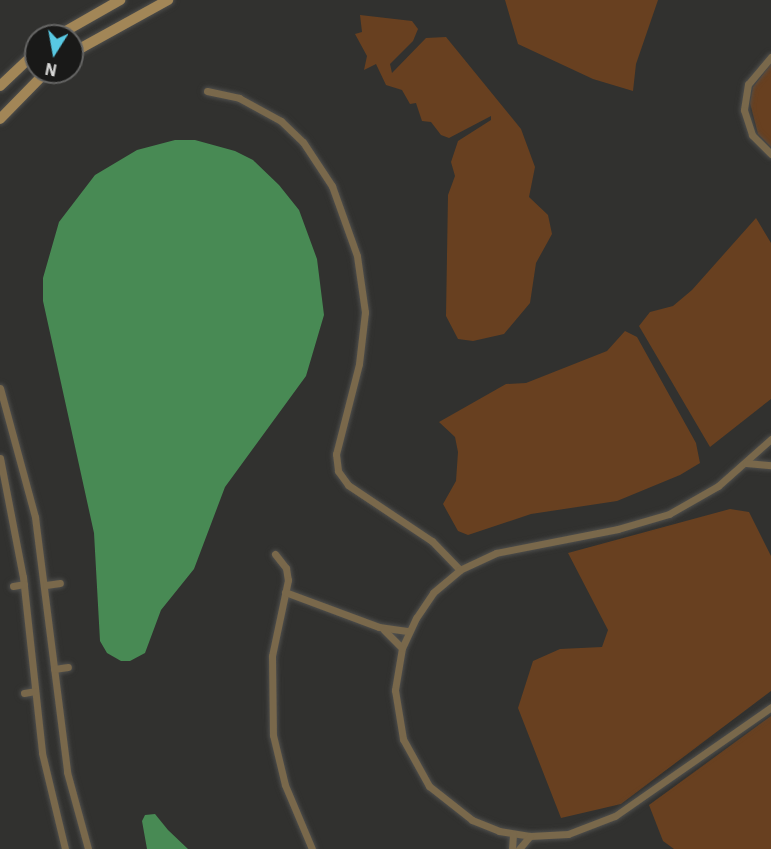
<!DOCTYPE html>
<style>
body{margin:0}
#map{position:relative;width:771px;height:849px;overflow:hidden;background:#31312f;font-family:"IBM Plex Sans",sans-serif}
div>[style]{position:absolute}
.green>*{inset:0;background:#684020}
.water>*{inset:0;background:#488a54}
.roads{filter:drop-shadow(0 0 2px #4f4f4d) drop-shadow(0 0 2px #4f4f4d)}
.street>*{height:7px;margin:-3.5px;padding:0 3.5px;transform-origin:3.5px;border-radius:3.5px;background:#79684b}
.secondary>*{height:10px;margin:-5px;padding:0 5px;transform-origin:5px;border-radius:5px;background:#a28657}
span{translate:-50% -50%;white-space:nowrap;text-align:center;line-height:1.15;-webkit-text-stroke:5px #191918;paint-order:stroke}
.north{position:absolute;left:24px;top:24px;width:60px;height:60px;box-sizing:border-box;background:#191918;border:2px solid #656564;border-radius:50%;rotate:191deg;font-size:16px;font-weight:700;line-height:24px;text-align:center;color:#d7d7d6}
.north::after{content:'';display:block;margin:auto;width:21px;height:27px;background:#58c9e3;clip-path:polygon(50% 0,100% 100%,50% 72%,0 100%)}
</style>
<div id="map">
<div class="green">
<div style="clip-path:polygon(505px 0,658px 0,636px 64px,633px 91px,593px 79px,518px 44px)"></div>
<div style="clip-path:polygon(360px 15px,412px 21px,418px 29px,413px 41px,390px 64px,392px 73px,426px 38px,446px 37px,521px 129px,535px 167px,529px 197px,548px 215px,552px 234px,536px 263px,530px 303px,504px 334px,473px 341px,458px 339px,446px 316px,448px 195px,455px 176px,451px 162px,458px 141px,491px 120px,491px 116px,449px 138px,441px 135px,431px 122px,422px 121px,416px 103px,410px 104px,402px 90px,386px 85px,376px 64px,364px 70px,367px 56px,355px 34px,362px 32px)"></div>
<div style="clip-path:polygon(771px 64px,771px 147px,758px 134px,750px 103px,753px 87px)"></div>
<div style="clip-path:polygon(756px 218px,771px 243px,771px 399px,710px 447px,639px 326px,650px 312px,673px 306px,692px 290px)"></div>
<div style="clip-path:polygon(625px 331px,637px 337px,696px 443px,700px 463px,680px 475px,617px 501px,531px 514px,468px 535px,458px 531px,443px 504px,456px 481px,458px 452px,455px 437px,439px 422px,506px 384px,526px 383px,607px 351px)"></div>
<div style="clip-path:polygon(730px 509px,749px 512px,771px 556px,771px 691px,621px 804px,561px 818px,518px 708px,533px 661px,560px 649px,602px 647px,608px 630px,568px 553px)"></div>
<div style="clip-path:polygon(771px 716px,771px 849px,674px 849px,663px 841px,649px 805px)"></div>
</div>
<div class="water">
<div style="clip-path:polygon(175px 140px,195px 140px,235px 151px,253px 160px,279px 185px,299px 210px,317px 259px,324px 315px,306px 376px,225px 487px,194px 569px,161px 610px,145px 653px,130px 661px,121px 661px,107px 653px,100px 641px,94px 533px,43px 301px,43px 278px,59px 222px,95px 175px,137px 150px)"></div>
<div style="clip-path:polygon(155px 814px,168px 830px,188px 849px,147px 849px,142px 821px,145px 815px)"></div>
</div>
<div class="roads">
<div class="street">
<div style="left:771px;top:57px;width:35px;rotate:130deg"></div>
<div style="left:748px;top:84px;width:26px;rotate:99deg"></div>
<div style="left:744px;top:110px;width:26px;rotate:72deg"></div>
<div style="left:752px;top:135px;width:27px;rotate:45deg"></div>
<div style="left:207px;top:91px;width:33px;rotate:12deg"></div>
<div style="left:239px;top:98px;width:48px;rotate:28.7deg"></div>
<div style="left:281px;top:121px;width:30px;rotate:44deg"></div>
<div style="left:303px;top:142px;width:53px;rotate:56.6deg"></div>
<div style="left:332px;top:186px;width:74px;rotate:70.3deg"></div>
<div style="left:357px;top:256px;width:57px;rotate:81.9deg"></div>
<div style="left:365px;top:312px;width:52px;rotate:96.6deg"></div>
<div style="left:359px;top:364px;width:93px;rotate:104.3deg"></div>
<div style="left:336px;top:454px;width:17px;rotate:83deg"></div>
<div style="left:338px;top:471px;width:17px;rotate:54deg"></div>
<div style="left:348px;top:485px;width:101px;rotate:33.7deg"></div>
<div style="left:432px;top:541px;width:40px;rotate:46deg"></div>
<div style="left:0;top:388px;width:134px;rotate:74.8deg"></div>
<div style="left:35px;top:517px;width:257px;rotate:82.8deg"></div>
<div style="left:67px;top:772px;width:80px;rotate:74.7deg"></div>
<div style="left:771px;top:439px;width:71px;rotate:138.4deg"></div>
<div style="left:718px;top:486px;width:56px;rotate:150.3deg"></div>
<div style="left:669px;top:514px;width:53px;rotate:163.6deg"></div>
<div style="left:618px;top:529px;width:124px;rotate:168.9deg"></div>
<div style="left:496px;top:553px;width:40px;rotate:155deg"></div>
<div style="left:460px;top:570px;width:35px;rotate:140deg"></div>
<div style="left:433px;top:593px;width:30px;rotate:124deg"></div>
<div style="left:416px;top:618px;width:33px;rotate:115deg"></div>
<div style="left:402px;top:648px;width:43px;rotate:99.5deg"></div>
<div style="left:395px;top:690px;width:50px;rotate:80.7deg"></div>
<div style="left:403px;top:739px;width:54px;rotate:61deg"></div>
<div style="left:429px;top:786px;width:55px;rotate:38.3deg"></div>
<div style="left:472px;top:820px;width:29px;rotate:22deg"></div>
<div style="left:499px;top:831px;width:31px;rotate:9deg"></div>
<div style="left:530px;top:836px;width:38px;rotate:-3deg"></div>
<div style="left:568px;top:834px;width:50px;rotate:-21deg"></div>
<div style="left:615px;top:816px;width:190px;rotate:-34.9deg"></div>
<div style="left:0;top:458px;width:121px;rotate:79.1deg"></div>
<div style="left:23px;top:577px;width:177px;rotate:83.8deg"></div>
<div style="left:42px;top:753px;width:99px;rotate:76.5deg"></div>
<div style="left:746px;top:463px;width:25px;rotate:5deg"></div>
<div style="left:275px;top:554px;width:18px;rotate:52deg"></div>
<div style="left:286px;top:568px;width:12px;rotate:81deg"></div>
<div style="left:288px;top:580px;width:78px;rotate:101.9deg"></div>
<div style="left:272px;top:656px;width:79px;rotate:89.3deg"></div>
<div style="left:273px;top:735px;width:51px;rotate:76.5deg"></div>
<div style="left:285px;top:785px;width:69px;rotate:67.1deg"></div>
<div style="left:46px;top:585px;width:14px;rotate:-8deg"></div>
<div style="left:13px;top:586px;width:11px;rotate:-10deg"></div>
<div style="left:285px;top:592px;width:100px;rotate:20.4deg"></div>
<div style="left:379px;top:627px;width:30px;rotate:8deg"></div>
<div style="left:384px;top:630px;width:25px;rotate:45deg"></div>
<div style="left:54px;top:669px;width:14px;rotate:-8deg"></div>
<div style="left:24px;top:693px;width:11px;rotate:-10deg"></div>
<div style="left:512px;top:849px;width:15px;rotate:-86deg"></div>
<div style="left:519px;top:849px;width:17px;rotate:-50deg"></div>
</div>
<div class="secondary">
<div style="left:57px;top:36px;width:73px;rotate:-29.7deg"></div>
<div style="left:72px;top:53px;width:110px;rotate:-28.9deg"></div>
<div style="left:0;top:86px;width:50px;rotate:-43.4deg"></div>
<div style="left:0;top:119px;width:66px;rotate:-45.6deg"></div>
</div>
</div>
<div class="north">N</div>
</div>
